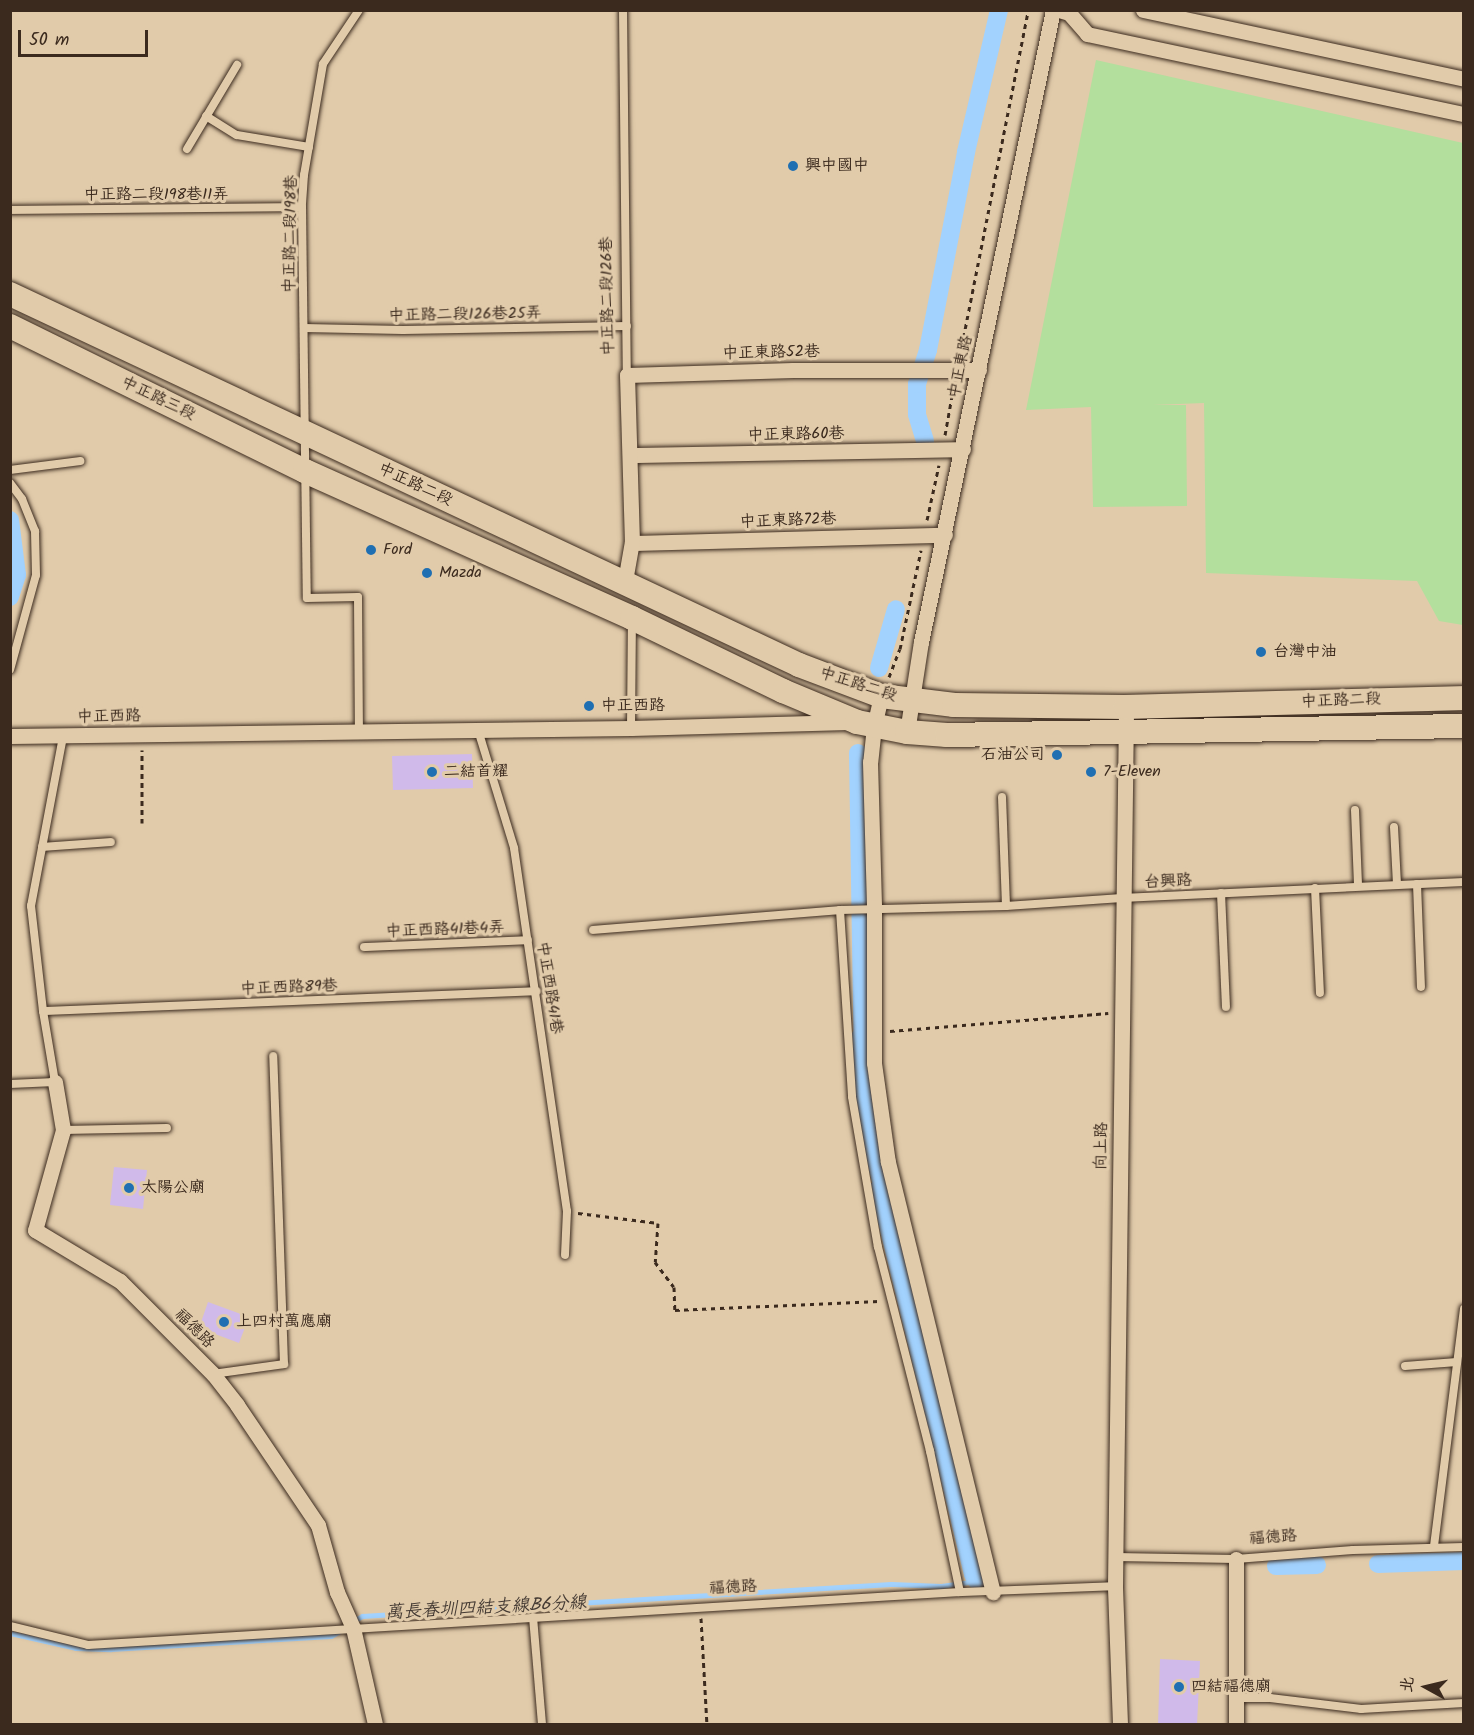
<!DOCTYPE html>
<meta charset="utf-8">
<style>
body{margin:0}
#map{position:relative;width:1474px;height:1735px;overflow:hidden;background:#e1cbaa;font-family:Kalam,"LXGW WenKai TC",sans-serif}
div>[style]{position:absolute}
.green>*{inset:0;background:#b3df9d}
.stream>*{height:5px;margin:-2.5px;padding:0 2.5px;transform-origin:2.5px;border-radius:2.5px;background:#a2d2fe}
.canal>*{height:18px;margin:-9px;padding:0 9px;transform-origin:9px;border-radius:9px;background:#a2d2fe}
.building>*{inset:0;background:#d0baea}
.path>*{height:3px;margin-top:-1.5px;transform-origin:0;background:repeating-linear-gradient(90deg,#3b2a1e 0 4.5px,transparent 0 9px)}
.roads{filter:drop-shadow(0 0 2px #3b2a1e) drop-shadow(0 0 2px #3b2a1e)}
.lane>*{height:8px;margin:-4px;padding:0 4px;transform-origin:4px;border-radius:4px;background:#e1cbaa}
.street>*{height:15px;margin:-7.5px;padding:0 7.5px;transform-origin:7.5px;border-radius:7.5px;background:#e1cbaa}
.primary>*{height:24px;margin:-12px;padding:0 12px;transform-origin:12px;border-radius:12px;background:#e1cbaa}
.dots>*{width:16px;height:16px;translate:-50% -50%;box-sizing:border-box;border:3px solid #e1cbaa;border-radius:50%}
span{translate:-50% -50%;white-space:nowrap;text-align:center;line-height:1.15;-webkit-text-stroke:6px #e1cbaa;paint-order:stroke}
.poi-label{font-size:16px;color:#3b2a1e}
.left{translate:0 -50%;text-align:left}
.right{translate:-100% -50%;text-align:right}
.street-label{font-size:16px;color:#3b2a1e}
.water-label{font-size:18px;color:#453b34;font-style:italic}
.frame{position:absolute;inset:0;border:12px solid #3b2a1e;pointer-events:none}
.north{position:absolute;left:1396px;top:1657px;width:60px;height:60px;-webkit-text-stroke:4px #e1cbaa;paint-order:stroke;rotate:278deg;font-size:16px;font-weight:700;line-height:24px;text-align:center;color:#3b2a1e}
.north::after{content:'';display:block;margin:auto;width:21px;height:27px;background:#3b2a1e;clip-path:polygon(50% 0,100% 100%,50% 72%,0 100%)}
.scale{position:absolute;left:18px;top:30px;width:130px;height:27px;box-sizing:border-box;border:3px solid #3b2a1e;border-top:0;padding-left:8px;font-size:18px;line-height:21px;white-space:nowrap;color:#3b2a1e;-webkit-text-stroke:4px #e1cbaa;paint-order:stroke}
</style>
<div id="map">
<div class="green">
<div style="clip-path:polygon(1096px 60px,1463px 143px,1463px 625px,1439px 621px,1417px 581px,1206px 573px,1204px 403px,1153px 405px,1186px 405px,1187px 506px,1093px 507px,1091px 407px,1026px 410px)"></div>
</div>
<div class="stream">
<div style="left:858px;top:1113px;width:78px;rotate:-93.7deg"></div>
<div style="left:853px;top:1035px;width:7px;rotate:-56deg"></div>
<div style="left:857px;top:1029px;width:111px;rotate:-90.5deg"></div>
<div style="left:856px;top:918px;width:5px"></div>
<div style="left:871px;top:1185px;width:401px;rotate:76.3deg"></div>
<div style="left:966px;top:1575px;width:8px;rotate:67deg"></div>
<div style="left:969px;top:1582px;width:8px;rotate:-14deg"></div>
<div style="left:352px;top:1622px;width:12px;rotate:-31deg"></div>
<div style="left:362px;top:1616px;width:530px;rotate:-3.46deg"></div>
<div style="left:891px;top:1584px;width:50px;rotate:2.3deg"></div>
<div style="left:941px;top:1586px;width:28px;rotate:-8deg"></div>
<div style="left:10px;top:1633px;width:68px;rotate:12.8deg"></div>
<div style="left:76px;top:1648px;width:35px;rotate:2deg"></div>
<div style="left:111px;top:1649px;width:220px;rotate:-3.4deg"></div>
<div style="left:331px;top:1636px;width:10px;rotate:-29deg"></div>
</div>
<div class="canal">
<div style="left:925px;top:441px;width:28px;rotate:-107deg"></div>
<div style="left:917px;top:414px;width:30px;rotate:-90deg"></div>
<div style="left:917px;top:384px;width:36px;rotate:-72deg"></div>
<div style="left:928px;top:350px;width:202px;rotate:-79.1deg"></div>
<div style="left:966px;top:152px;width:146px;rotate:-76.9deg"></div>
<div style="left:10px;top:520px;width:55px;rotate:82.7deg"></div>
<div style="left:17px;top:575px;width:23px;rotate:108deg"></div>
<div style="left:879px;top:668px;width:61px;rotate:-73.9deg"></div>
<div style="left:858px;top:753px;width:309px;rotate:89.1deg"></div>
<div style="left:863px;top:1062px;width:74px;rotate:84.6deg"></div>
<div style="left:870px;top:1136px;width:457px;rotate:76.5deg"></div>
<div style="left:977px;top:1580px;width:5px;rotate:-11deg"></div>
<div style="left:1378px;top:1564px;width:86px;rotate:-2deg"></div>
<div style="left:1276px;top:1566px;width:41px;rotate:-1.4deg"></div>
</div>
<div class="building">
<div style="clip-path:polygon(472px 754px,473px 788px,393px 790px,392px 756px)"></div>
<div style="clip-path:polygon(114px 1167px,147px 1170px,143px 1209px,110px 1205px)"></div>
<div style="clip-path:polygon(208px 1302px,249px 1317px,239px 1343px,199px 1328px)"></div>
<div style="clip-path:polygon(1160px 1659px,1200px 1661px,1197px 1725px,1158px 1725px)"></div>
</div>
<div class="path">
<div style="left:960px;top:355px;width:352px;rotate:-78.8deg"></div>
<div style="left:945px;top:435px;width:51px;rotate:-79.8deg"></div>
<div style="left:927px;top:520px;width:56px;rotate:-77.7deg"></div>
<div style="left:889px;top:677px;width:30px;rotate:-69deg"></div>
<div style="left:900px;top:649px;width:101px;rotate:-78deg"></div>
<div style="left:142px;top:823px;width:73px;rotate:-90deg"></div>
<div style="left:890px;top:1031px;width:219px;rotate:-4.7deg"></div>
<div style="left:578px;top:1213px;width:81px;rotate:7.1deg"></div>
<div style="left:658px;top:1223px;width:39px;rotate:94deg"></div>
<div style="left:655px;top:1262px;width:31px;rotate:53deg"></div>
<div style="left:674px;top:1287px;width:23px;rotate:88deg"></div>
<div style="left:675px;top:1310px;width:204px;rotate:-2.5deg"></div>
<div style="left:701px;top:1618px;width:106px;rotate:86.8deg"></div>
</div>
<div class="roads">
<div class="lane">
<div style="left:359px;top:10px;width:65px;rotate:123.7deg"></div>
<div style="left:323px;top:64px;width:113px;rotate:99.7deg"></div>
<div style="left:304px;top:175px;width:32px;rotate:94deg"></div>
<div style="left:302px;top:207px;width:391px;rotate:89.3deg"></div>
<div style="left:307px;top:598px;width:51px;rotate:-1.1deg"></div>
<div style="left:358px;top:597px;width:134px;rotate:89.6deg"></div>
<div style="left:623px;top:10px;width:365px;rotate:89.4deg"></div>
<div style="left:206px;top:116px;width:36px;rotate:32deg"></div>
<div style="left:237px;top:135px;width:73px;rotate:9.5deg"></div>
<div style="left:187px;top:149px;width:98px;rotate:-59.2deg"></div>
<div style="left:10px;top:210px;width:292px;rotate:-0.6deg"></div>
<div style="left:304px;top:328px;width:99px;rotate:1.2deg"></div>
<div style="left:403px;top:330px;width:224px;rotate:-1deg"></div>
<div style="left:10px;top:470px;width:71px;rotate:-7.3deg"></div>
<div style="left:10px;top:483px;width:20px;rotate:53deg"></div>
<div style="left:22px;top:499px;width:35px;rotate:68deg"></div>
<div style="left:35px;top:531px;width:44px;rotate:88.7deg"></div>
<div style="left:36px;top:575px;width:98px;rotate:105.3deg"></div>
<div style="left:631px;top:728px;width:107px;rotate:-89.5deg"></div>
<div style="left:478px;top:730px;width:123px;rotate:73deg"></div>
<div style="left:514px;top:848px;width:367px;rotate:81.7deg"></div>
<div style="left:567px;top:1211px;width:44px;rotate:92.6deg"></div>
<div style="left:1002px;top:797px;width:109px;rotate:87.9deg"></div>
<div style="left:1355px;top:810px;width:76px;rotate:87.7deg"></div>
<div style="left:1394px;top:827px;width:58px;rotate:87deg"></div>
<div style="left:42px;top:847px;width:69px;rotate:-4.1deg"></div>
<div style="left:1417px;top:884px;width:103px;rotate:87.8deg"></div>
<div style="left:1315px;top:888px;width:105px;rotate:87.3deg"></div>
<div style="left:1221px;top:893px;width:114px;rotate:87.5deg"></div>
<div style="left:840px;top:910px;width:166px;rotate:-1.4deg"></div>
<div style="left:1006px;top:906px;width:116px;rotate:-3.9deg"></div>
<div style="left:1122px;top:898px;width:342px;rotate:-2.7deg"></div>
<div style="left:593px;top:930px;width:248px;rotate:-4.6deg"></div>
<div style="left:840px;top:910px;width:187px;rotate:86.3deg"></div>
<div style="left:852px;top:1097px;width:152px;rotate:80.2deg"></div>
<div style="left:878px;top:1247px;width:211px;rotate:75.7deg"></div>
<div style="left:930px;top:1451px;width:144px;rotate:78deg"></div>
<div style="left:364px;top:947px;width:164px;rotate:-2.4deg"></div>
<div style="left:43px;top:1011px;width:494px;rotate:-2.3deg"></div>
<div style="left:10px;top:1084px;width:45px;rotate:-2.5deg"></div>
<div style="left:55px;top:1082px;width:72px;rotate:-99.6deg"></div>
<div style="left:43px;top:1011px;width:106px;rotate:-96.5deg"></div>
<div style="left:31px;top:906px;width:173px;rotate:-79.3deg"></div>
<div style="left:63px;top:1130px;width:104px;rotate:-1.1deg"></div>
<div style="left:1405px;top:1366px;width:52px;rotate:-4.4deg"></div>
<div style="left:213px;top:1374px;width:72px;rotate:-8deg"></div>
<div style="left:284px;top:1364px;width:308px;rotate:-92deg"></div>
<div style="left:1434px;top:1546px;width:239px;rotate:-82.8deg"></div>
<div style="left:1115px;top:1557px;width:121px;rotate:0.9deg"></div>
<div style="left:1236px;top:1559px;width:117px;rotate:-4.4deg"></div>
<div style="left:1353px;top:1550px;width:111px;rotate:-1.5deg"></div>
<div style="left:533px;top:1617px;width:107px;rotate:85.2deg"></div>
<div style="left:10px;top:1626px;width:80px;rotate:13.7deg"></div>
<div style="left:88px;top:1645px;width:874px;rotate:-3.48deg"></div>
<div style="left:960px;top:1592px;width:155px;rotate:-2.2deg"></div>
<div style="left:1236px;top:1698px;width:34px"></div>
<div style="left:1270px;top:1698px;width:92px;rotate:6.9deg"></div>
<div style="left:1361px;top:1709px;width:103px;rotate:-3.3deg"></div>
</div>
<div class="street">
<div style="left:1059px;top:10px;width:10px;rotate:17deg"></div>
<div style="left:1069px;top:13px;width:28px;rotate:49deg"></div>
<div style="left:1087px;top:34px;width:385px;rotate:12deg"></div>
<div style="left:1143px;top:10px;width:328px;rotate:12.1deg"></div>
<div style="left:630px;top:455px;width:333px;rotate:-1deg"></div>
<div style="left:632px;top:543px;width:313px;rotate:-1.5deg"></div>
<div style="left:625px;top:581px;width:39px;rotate:-80deg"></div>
<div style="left:632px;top:543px;width:168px;rotate:-91.7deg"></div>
<div style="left:627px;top:375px;width:166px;rotate:-1.7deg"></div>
<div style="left:793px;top:370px;width:186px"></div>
<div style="left:881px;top:696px;width:31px;rotate:103deg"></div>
<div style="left:874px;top:726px;width:36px;rotate:96deg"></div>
<div style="left:870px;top:762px;width:145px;rotate:88.4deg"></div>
<div style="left:874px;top:907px;width:156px;rotate:90deg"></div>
<div style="left:874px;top:1063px;width:100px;rotate:82deg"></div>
<div style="left:888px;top:1162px;width:443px;rotate:76.3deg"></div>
<div style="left:907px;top:732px;width:91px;rotate:-81.2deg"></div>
<div style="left:921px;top:642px;width:646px;rotate:-78.2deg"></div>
<div style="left:10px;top:736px;width:621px;rotate:-0.74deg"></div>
<div style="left:631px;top:728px;width:217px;rotate:-1.6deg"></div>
<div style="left:55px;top:1082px;width:49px;rotate:80.5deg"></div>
<div style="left:63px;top:1130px;width:104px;rotate:105.6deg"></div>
<div style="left:35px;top:1230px;width:99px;rotate:31deg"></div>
<div style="left:120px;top:1281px;width:132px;rotate:45deg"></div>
<div style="left:213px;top:1374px;width:39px;rotate:52deg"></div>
<div style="left:237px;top:1405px;width:145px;rotate:56deg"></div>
<div style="left:318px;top:1525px;width:70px;rotate:74.2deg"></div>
<div style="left:337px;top:1592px;width:39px;rotate:66deg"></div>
<div style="left:353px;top:1628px;width:98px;rotate:77.1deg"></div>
<div style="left:1120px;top:1724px;width:138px;rotate:-92.1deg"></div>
<div style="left:1115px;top:1586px;width:879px;rotate:-89.28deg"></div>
<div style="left:1236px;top:1724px;width:165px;rotate:-90deg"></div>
</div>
<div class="primary">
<div style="left:10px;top:294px;width:872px;rotate:25.18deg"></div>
<div style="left:799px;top:665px;width:88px;rotate:20.7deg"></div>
<div style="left:881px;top:696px;width:74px;rotate:7deg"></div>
<div style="left:954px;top:705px;width:172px;rotate:0.7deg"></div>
<div style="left:1126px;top:707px;width:338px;rotate:-1.5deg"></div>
<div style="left:10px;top:326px;width:329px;rotate:26.2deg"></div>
<div style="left:305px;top:471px;width:359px;rotate:24.2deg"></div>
<div style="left:632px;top:618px;width:168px;rotate:25.8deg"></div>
<div style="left:783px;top:691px;width:80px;rotate:22.7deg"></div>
<div style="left:857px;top:722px;width:51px;rotate:11.3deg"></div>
<div style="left:907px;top:732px;width:40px;rotate:4.3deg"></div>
<div style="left:947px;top:735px;width:517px;rotate:-1deg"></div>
</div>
</div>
<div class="dots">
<div style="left:793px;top:166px;background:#1f6fb2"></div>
<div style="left:371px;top:550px;background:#1f6fb2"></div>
<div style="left:427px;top:573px;background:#1f6fb2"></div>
<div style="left:1261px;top:652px;background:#1f6fb2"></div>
<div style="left:589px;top:706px;background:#1f6fb2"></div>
<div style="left:1057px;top:755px;background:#1f6fb2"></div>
<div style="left:432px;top:772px;background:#1f6fb2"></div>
<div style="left:1091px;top:772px;background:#1f6fb2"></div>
<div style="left:129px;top:1188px;background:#1f6fb2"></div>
<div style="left:224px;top:1322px;background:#1f6fb2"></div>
<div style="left:1179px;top:1687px;background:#1f6fb2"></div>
</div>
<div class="poi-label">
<span class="left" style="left:805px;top:166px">興中國中</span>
<span class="left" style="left:383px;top:550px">Ford</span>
<span class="left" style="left:439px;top:573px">Mazda</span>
<span class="left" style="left:1273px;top:652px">台灣中油</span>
<span class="left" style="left:601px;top:706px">中正西路</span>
<span class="right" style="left:1045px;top:755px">石油公司</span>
<span class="left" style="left:444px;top:772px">二結首耀</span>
<span class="left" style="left:1103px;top:772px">7-Eleven</span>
<span class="left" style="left:141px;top:1188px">太陽公廟</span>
<span class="left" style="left:236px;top:1322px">上四村萬應廟</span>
<span class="left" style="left:1191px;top:1687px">四結福德廟</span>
</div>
<div class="street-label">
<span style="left:156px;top:195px">中正路二段198巷11弄</span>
<span style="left:291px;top:234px;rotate:-89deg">中正路二段198巷</span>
<span style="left:608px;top:296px;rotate:-91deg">中正路二段126巷</span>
<span style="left:465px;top:315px;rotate:-1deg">中正路二段126巷25弄</span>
<span style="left:771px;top:353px;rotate:-1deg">中正東路52巷</span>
<span style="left:961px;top:367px;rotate:-78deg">中正東路</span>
<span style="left:158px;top:399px;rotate:26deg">中正路三段</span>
<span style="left:796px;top:435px;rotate:-1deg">中正東路60巷</span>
<span style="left:415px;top:485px;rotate:25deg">中正路二段</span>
<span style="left:788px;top:521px;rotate:-2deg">中正東路72巷</span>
<span style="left:858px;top:685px;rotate:18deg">中正路二段</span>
<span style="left:1341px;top:701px;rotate:-2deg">中正路二段</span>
<span style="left:109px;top:717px;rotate:-1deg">中正西路</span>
<span style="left:1168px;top:882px;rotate:-3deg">台興路</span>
<span style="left:445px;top:930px;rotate:-2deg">中正西路41巷4弄</span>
<span style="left:289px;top:988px;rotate:-2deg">中正西路89巷</span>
<span style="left:549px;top:988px;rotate:81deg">中正西路41巷</span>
<span style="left:1102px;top:1146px;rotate:-89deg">向上路</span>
<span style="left:194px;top:1329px;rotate:45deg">福德路</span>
<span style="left:1273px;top:1538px;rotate:-4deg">福德路</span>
<span style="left:733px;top:1588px;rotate:-3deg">福德路</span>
</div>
<div class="water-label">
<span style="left:486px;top:1609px;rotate:-3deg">萬長春圳四結支線B6分線</span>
</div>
<div class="frame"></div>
<div class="north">北</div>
<div class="scale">50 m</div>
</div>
